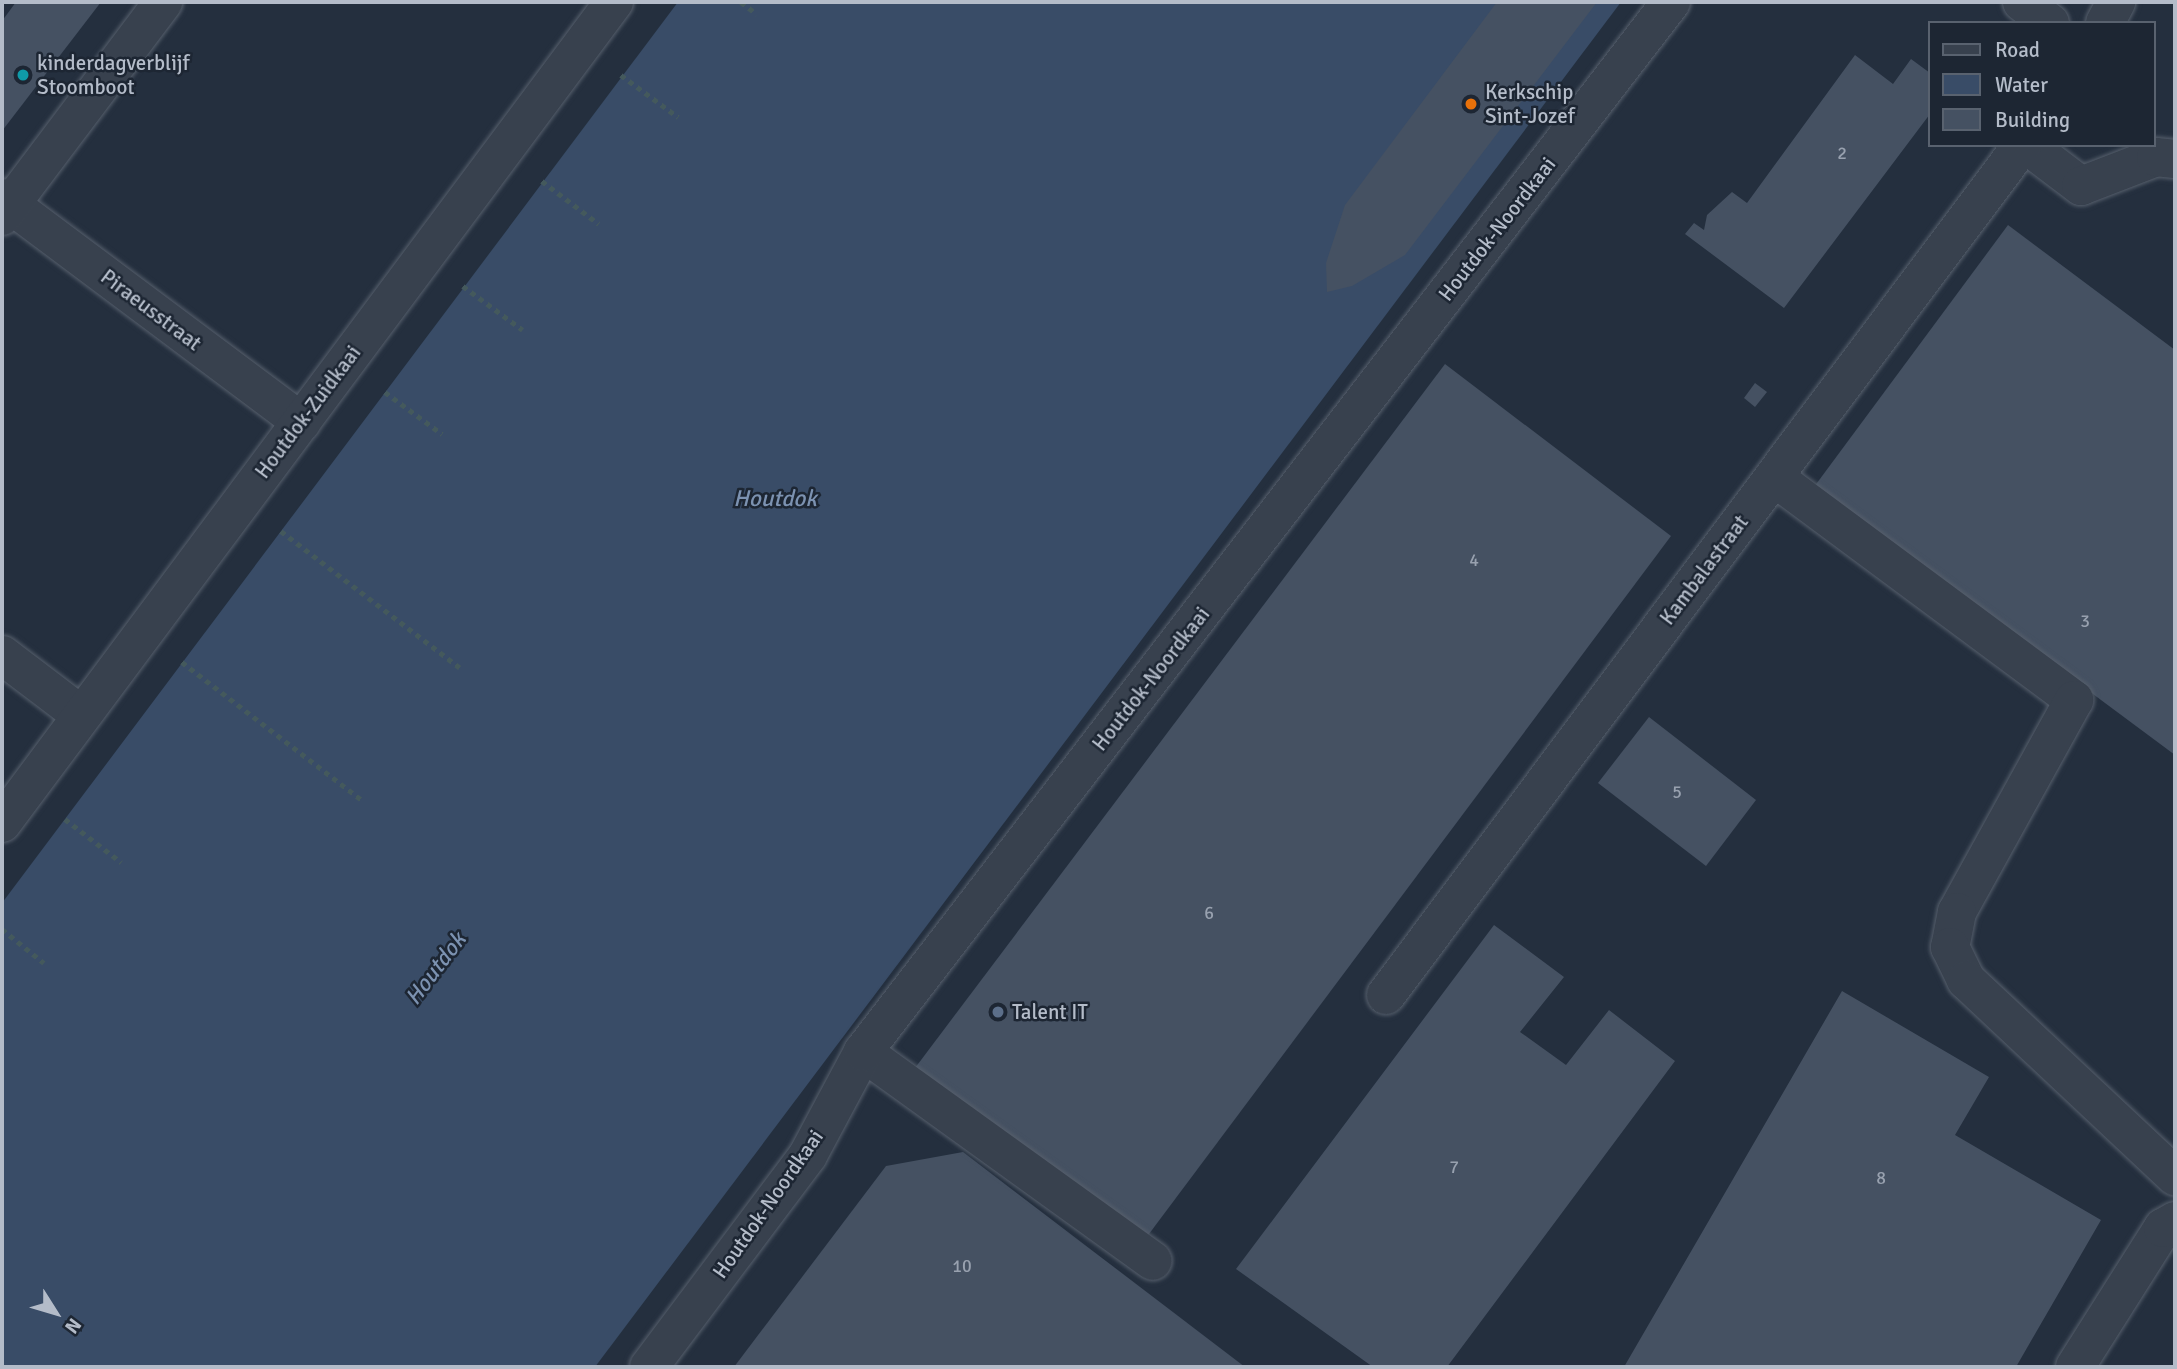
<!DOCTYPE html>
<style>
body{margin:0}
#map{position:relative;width:2177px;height:1369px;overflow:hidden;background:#242f3e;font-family:Signika,sans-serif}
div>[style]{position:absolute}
.water>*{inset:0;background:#394c67}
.building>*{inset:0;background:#455162}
.path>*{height:4.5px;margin-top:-2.25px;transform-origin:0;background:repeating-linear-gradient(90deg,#44595c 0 5px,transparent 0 10px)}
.roads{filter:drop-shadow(0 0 2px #565f6c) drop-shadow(0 0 2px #565f6c)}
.minor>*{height:38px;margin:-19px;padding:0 19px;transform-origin:19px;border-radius:19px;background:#38414e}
.dots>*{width:19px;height:19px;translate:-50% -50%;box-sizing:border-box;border:4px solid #1d2633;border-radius:50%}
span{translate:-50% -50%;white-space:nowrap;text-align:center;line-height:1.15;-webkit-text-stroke:5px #1d2633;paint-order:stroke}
.number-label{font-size:18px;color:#98a1af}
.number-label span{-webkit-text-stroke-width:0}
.poi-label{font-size:21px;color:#b4bcc9}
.left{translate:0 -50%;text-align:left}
.street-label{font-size:21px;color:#b4bcc9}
.water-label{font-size:23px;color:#7c92b1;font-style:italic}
.frame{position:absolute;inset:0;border:4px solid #b4bcc9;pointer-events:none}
.legend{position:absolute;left:1928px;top:21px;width:228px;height:126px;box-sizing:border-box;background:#1d2633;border:2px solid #59626f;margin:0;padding:9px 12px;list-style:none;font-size:21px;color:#b4bcc9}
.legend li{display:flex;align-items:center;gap:14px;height:35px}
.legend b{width:35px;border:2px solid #59626f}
.north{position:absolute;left:21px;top:1278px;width:70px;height:70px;-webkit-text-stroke:5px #1d2633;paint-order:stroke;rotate:127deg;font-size:19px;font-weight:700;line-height:28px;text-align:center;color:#b4bcc9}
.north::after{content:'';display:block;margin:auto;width:24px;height:32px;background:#b4bcc9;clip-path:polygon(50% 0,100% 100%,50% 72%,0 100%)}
</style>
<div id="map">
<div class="water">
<div style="clip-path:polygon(678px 2px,1621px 2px,595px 1367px,2px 1367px,2px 903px)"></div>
</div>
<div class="building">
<div style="clip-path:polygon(16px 2px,101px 2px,2px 131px,2px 21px)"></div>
<div style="clip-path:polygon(1497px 2px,1597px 2px,1405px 255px,1352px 286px,1327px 292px,1326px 263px,1345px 205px)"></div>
<div style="clip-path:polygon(1855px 55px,1893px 84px,1911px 59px,1930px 73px,1930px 114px,1784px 308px,1685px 234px,1694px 223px,1704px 230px,1707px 215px,1732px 192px,1747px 203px)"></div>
<div style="clip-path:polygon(2008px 225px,2175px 350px,2175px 755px,1814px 487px)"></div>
<div style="clip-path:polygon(1445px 364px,1671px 536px,1143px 1242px,912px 1072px)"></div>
<div style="clip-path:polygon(1755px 383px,1767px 392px,1755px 407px,1744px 398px)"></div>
<div style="clip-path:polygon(1649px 717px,1756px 800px,1706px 866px,1598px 783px)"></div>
<div style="clip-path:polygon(1494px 925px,1564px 977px,1520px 1032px,1566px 1065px,1609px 1010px,1675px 1061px,1447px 1367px,1373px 1367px,1236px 1269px)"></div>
<div style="clip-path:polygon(1842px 991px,1989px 1077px,1955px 1135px,2101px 1220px,2016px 1367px,1624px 1367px)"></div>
<div style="clip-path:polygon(963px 1152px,1245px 1367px,734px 1367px,886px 1166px)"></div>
</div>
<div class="path">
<div style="left:741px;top:2px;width:20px;rotate:37deg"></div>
<div style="left:621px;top:75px;width:71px;rotate:36.4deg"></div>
<div style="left:542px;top:181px;width:71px;rotate:37deg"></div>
<div style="left:463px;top:286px;width:74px;rotate:36.3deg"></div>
<div style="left:385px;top:392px;width:71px;rotate:36.4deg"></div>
<div style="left:281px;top:531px;width:225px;rotate:37.4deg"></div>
<div style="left:182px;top:662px;width:227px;rotate:37.5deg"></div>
<div style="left:65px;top:819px;width:71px;rotate:37.5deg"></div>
<div style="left:2px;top:929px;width:54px;rotate:39deg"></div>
</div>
<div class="roads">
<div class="minor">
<div style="left:2022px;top:2px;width:35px;rotate:37deg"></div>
<div style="left:2105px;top:23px;width:24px;rotate:-62deg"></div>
<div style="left:2027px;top:145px;width:68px;rotate:37.2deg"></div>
<div style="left:2081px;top:186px;width:80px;rotate:-21.1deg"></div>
<div style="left:2156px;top:157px;width:19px;rotate:6deg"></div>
<div style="left:2px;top:198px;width:374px;rotate:36.8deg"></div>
<div style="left:2px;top:216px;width:268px;rotate:-53deg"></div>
<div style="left:1774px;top:477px;width:374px;rotate:36.6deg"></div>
<div style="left:2074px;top:700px;width:242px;rotate:118.9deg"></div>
<div style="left:1957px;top:912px;width:36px;rotate:101deg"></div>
<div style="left:1950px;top:947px;width:37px;rotate:64deg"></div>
<div style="left:1966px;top:980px;width:287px;rotate:43.2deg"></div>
<div style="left:2px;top:655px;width:99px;rotate:37.2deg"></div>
<div style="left:2px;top:823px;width:1024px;rotate:-53.3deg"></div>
<div style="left:1386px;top:995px;width:1062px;rotate:-53.19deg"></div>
<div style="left:863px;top:1052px;width:357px;rotate:35.8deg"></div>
<div style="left:649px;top:1367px;width:265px;rotate:-53.1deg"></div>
<div style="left:808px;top:1155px;width:117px;rotate:-61.9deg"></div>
<div style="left:863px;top:1052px;width:1325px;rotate:-52.42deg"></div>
<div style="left:2075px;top:1367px;width:165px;rotate:-57.7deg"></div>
<div style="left:2163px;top:1228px;width:14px;rotate:-30deg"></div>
</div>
</div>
<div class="dots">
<div style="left:23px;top:75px;background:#0f9aa8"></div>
<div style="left:1471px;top:104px;background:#e8710a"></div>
<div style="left:998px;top:1012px;background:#5c6f8a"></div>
</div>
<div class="number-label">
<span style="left:1842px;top:153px">2</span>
<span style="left:1474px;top:560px">4</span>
<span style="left:2085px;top:621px">3</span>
<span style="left:1677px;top:792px">5</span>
<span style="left:1209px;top:913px">6</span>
<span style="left:1454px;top:1167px">7</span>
<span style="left:1881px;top:1178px">8</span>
<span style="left:962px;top:1266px">10</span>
</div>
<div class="poi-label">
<span class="left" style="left:37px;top:75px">kinderdagverblijf<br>Stoomboot</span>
<span class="left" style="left:1485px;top:104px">Kerkschip<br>Sint-Jozef</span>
<span class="left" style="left:1012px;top:1012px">Talent IT</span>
</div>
<div class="street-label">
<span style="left:1497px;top:229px;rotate:-52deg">Houtdok-Noordkaai</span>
<span style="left:151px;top:310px;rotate:37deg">Piraeusstraat</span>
<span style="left:308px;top:412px;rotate:-53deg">Houtdok-Zuidkaai</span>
<span style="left:1704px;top:570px;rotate:-53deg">Kambalastraat</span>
<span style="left:1151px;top:679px;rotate:-52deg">Houtdok-Noordkaai</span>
<span style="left:768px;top:1204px;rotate:-55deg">Houtdok-Noordkaai</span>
</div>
<div class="water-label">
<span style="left:775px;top:499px">Houtdok</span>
<span style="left:436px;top:969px;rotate:-53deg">Houtdok</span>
</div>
<div class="frame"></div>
<ul class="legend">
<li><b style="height:9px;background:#38414e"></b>Road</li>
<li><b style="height:19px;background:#394c67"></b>Water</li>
<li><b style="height:19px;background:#455162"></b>Building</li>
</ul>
<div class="north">N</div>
</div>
